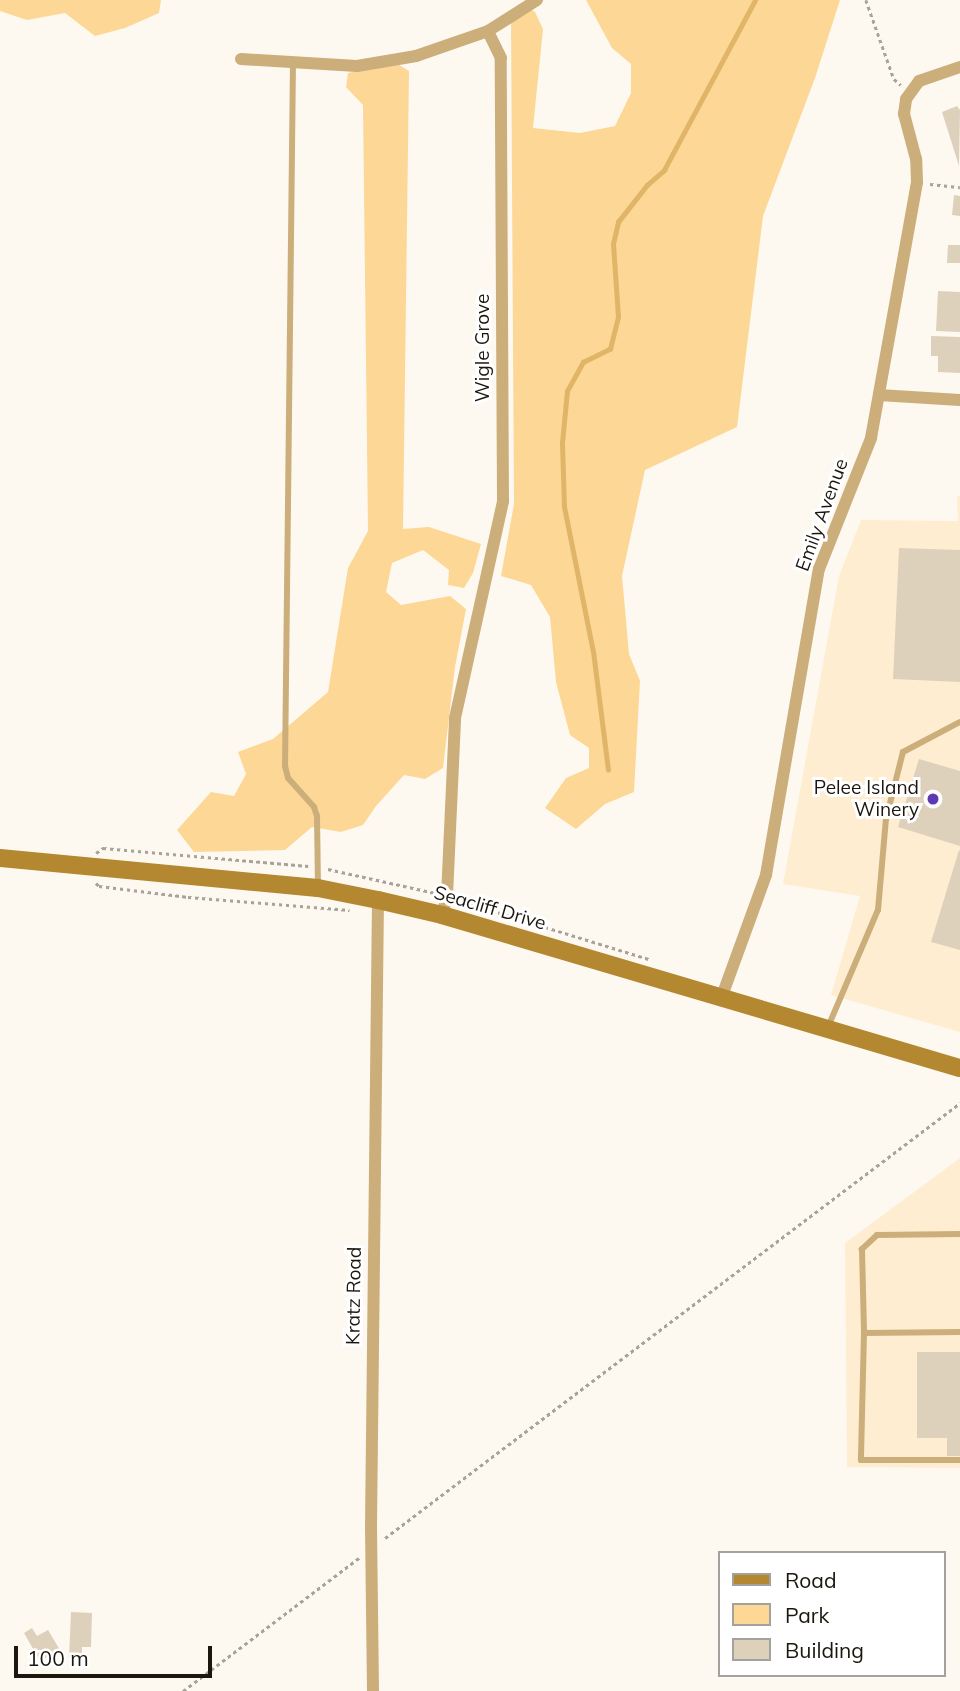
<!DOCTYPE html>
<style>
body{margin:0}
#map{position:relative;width:960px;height:1691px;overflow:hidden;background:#fef9f0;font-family:Mulish,sans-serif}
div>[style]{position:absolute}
.built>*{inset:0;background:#feedd1}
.green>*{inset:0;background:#fdd795}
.stream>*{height:4.5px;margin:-2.25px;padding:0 2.25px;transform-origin:2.25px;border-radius:2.25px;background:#e1b567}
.building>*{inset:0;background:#ded1bc}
.path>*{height:2.5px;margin-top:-1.25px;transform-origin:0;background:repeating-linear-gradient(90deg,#a7a39a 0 3.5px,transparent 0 7px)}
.service>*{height:6px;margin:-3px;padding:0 3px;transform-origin:3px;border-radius:3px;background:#ccae7b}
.minor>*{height:12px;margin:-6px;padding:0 6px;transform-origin:6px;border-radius:6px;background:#ccae7b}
.secondary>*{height:18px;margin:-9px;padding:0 9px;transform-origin:9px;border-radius:9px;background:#b48831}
.dots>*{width:19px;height:19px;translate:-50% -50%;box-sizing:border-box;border:4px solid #fff;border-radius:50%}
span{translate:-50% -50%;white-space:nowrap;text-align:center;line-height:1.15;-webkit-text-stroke:6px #fff;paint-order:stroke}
.street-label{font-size:19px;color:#1b170f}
.poi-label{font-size:19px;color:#1b170f}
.right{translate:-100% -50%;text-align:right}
.legend{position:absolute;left:718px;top:1551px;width:228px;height:126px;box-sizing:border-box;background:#fff;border:2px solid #a4a29f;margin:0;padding:9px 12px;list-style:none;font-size:21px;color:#1b170f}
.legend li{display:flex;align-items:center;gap:14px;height:35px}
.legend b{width:35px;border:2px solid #a4a29f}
.scale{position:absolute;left:14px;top:1646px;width:198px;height:32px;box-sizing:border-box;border:4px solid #1b170f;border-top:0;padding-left:9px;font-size:21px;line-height:24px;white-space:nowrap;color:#1b170f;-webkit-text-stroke:5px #fff;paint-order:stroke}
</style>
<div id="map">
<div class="built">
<div style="clip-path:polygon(957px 496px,960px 496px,960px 1032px,831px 995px,860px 896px,783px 884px,839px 576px,861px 520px,958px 521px)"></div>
<div style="clip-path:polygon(960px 1158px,960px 1468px,847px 1467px,845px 1243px)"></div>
</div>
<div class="green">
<div style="clip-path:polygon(0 0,161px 0,159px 13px,125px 28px,95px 36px,65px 13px,27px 20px,0 11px)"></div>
<div style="clip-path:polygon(586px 0,840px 0,815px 78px,763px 216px,737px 427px,645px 470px,622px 576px,629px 654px,640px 681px,634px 792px,605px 804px,576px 829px,545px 808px,566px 778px,589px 768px,589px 748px,570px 735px,556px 682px,550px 617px,531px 585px,501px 576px,514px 504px,511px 20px,526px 7px,535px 12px,543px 29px,533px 128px,580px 133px,615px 126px,631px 93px,631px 64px,612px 48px)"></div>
<div style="clip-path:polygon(396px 63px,409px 71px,403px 529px,429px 527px,481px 544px,473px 573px,464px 588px,448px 585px,449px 570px,423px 550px,392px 563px,386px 592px,401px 605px,450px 596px,466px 609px,455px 667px,443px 768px,425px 779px,404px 775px,376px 806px,363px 825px,341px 832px,312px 827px,285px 850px,194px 852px,177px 830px,211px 792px,234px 796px,246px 774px,238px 752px,273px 739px,328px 692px,348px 568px,368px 531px,363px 105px,346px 87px,348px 73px)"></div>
</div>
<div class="stream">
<div style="left:608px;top:770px;width:119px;rotate:-97.2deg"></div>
<div style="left:593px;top:652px;width:148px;rotate:-101.3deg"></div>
<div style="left:564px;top:507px;width:64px;rotate:-91.8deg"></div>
<div style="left:562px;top:443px;width:52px;rotate:-84.5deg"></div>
<div style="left:567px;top:391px;width:33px;rotate:-61deg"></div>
<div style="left:583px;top:362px;width:30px;rotate:-26deg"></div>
<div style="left:610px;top:349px;width:33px;rotate:-76deg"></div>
<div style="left:618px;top:317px;width:73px;rotate:-93.9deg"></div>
<div style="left:613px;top:244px;width:23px;rotate:-77deg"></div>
<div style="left:618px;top:222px;width:47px;rotate:-51.9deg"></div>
<div style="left:647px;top:185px;width:23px;rotate:-41deg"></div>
<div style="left:664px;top:170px;width:193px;rotate:-61.8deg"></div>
</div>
<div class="building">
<div style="clip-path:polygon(957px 106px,960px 110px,959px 166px,942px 112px)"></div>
<div style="clip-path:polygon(954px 195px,960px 196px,960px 216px,952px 215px)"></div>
<div style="clip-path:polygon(948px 245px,960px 245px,960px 263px,947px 263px)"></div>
<div style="clip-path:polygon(938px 291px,960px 292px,960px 332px,936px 331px)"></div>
<div style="clip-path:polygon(931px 336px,960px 337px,960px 373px,938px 372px,938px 356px,931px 356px)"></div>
<div style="clip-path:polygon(899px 548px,960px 550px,960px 682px,893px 679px)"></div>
<div style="clip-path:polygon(919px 759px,960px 771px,960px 846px,898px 827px)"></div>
<div style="clip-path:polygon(959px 850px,960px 851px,960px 950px,931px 942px)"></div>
<div style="clip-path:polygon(917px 1352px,960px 1352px,960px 1456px,947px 1456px,947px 1438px,917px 1438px)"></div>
<div style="clip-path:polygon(71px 1612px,92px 1613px,91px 1647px,82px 1647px,82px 1658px,69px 1657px)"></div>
<div style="clip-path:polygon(32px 1628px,37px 1636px,48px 1630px,60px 1650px,40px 1661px,24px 1633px)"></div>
</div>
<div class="path">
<div style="left:866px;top:0;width:84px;rotate:70.5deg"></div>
<div style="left:894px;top:79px;width:9px;rotate:41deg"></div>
<div style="left:930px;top:184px;width:30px;rotate:6deg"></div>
<div style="left:96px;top:853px;width:9px;rotate:-36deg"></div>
<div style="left:103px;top:848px;width:206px;rotate:5deg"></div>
<div style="left:328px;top:869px;width:110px;rotate:12.6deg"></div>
<div style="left:96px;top:883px;width:4px;rotate:45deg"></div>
<div style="left:99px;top:886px;width:90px;rotate:7deg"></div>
<div style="left:188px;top:897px;width:162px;rotate:4.6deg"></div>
<div style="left:458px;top:900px;width:203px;rotate:17.2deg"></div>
<div style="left:385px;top:1538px;width:721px;rotate:-37.11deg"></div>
<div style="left:183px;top:1691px;width:222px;rotate:-37.1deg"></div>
</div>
<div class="service">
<div style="left:293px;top:62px;width:704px;rotate:90.65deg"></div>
<div style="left:285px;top:766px;width:12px;rotate:76deg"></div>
<div style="left:288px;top:778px;width:39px;rotate:48deg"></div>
<div style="left:314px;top:807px;width:9px;rotate:72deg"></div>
<div style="left:317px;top:816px;width:70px;rotate:89.2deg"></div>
<div style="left:828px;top:1027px;width:127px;rotate:-66.9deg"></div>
<div style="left:878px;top:910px;width:91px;rotate:-85deg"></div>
<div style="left:886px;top:819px;width:69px;rotate:-75.8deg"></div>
<div style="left:903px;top:752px;width:64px;rotate:-27.8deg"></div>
<div style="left:960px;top:1234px;width:83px;rotate:179.3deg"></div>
<div style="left:877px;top:1235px;width:21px;rotate:137deg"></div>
<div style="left:862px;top:1249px;width:84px;rotate:88.6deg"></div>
<div style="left:864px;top:1333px;width:127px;rotate:91.4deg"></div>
<div style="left:861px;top:1460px;width:99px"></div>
<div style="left:864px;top:1333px;width:96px;rotate:-0.6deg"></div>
</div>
<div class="minor">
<div style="left:241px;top:59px;width:116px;rotate:3.5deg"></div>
<div style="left:357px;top:66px;width:60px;rotate:-9.6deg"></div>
<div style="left:416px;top:56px;width:76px;rotate:-19.1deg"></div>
<div style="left:488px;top:31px;width:58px;rotate:-32.3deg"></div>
<div style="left:879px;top:395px;width:81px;rotate:3.5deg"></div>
<div style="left:442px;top:915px;width:20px;rotate:-75deg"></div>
<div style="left:447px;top:896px;width:178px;rotate:-87.4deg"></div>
<div style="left:455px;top:718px;width:222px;rotate:-77.5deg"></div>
<div style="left:503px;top:501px;width:443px;rotate:-90.3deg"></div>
<div style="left:501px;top:58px;width:30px;rotate:-116deg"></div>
<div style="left:722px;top:996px;width:129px;rotate:-70deg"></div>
<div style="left:766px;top:875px;width:311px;rotate:-80.2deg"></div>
<div style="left:819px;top:569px;width:141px;rotate:-68.3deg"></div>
<div style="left:871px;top:438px;width:260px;rotate:-79.8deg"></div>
<div style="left:917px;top:182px;width:23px;rotate:-92deg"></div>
<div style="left:916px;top:159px;width:47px;rotate:-104.9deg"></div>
<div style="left:904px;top:114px;width:15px;rotate:-82deg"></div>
<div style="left:906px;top:99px;width:22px;rotate:-54deg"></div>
<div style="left:919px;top:81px;width:43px;rotate:-18.9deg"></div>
<div style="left:373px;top:1691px;width:165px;rotate:-90.7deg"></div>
<div style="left:371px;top:1526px;width:626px;rotate:-89.36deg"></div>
</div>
<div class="secondary">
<div style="left:0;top:858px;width:319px;rotate:5.4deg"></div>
<div style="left:318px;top:888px;width:61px;rotate:11.3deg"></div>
<div style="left:378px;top:900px;width:66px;rotate:13.2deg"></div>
<div style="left:442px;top:915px;width:540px;rotate:16.46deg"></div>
</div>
<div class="dots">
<div style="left:933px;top:799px;background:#5d3ab2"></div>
</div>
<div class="street-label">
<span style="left:483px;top:348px;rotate:-90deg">Wigle Grove</span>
<span style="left:822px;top:515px;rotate:-70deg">Emily Avenue</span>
<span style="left:490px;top:908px;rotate:16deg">Seacliff Drive</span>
<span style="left:354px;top:1296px;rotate:-89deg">Kratz Road</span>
</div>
<div class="poi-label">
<span class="right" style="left:919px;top:799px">Pelee Island<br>Winery</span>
</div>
<ul class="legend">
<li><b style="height:9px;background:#b48831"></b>Road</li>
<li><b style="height:19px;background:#fdd795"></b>Park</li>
<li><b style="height:19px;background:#ded1bc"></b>Building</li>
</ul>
<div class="scale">100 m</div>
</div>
